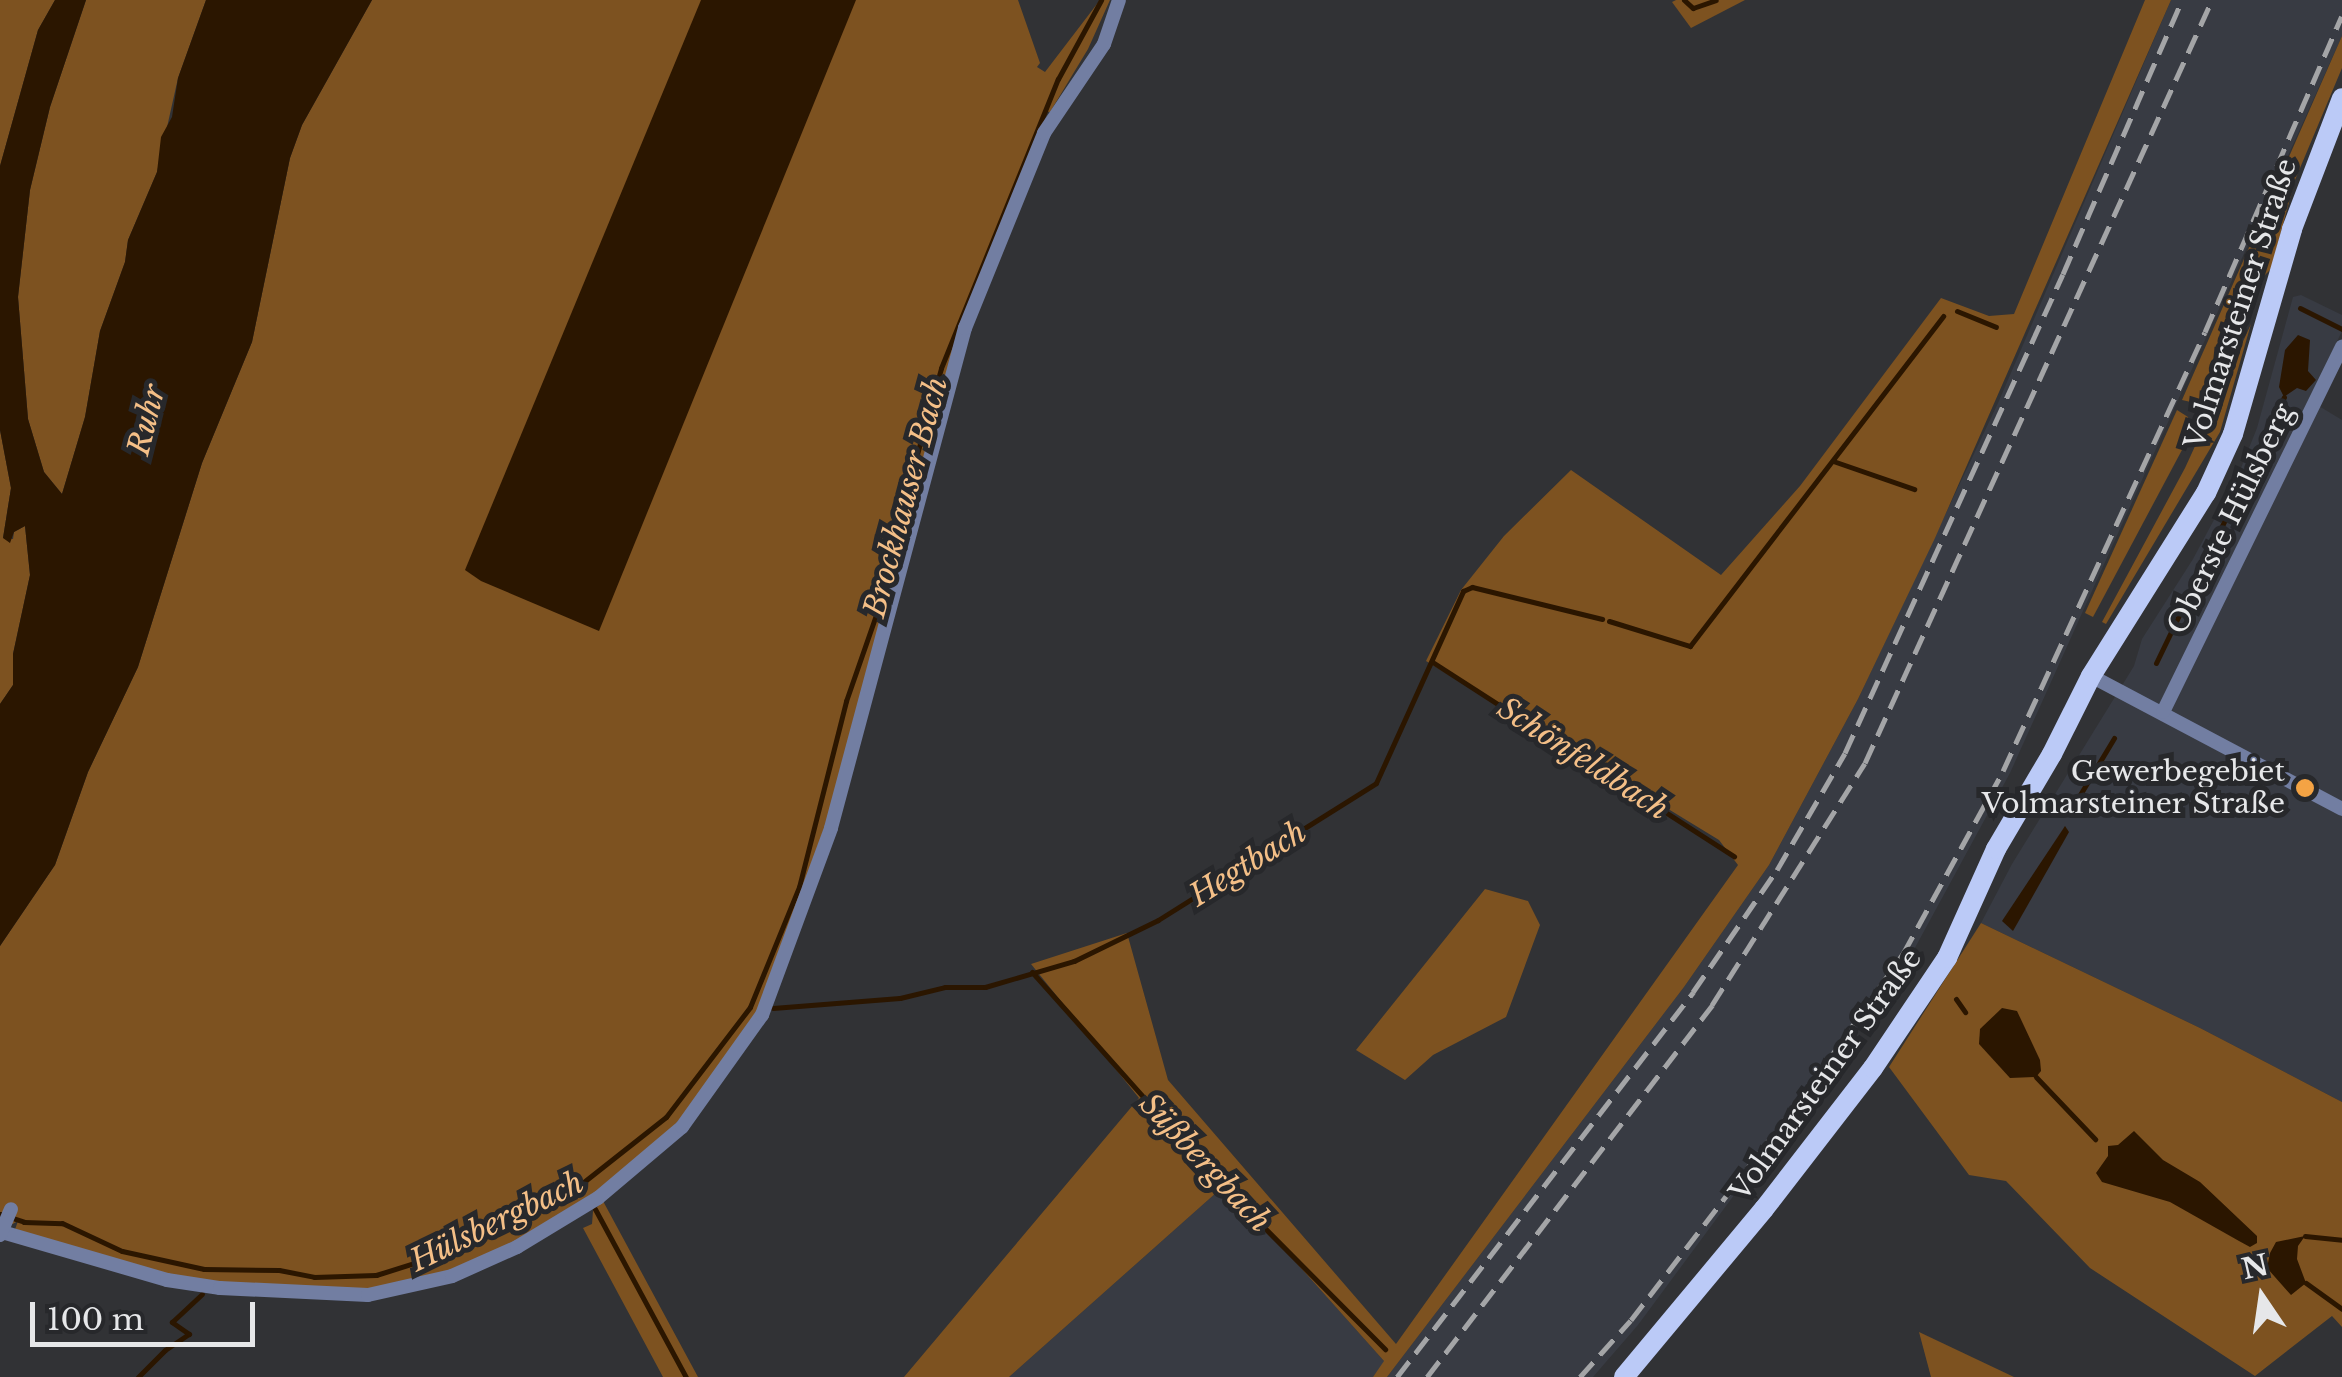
<!DOCTYPE html>
<meta charset="utf-8">
<style>
body{margin:0}
#map{position:relative;width:2342px;height:1377px;overflow:hidden;background:#313235;font-family:"Libre Baskerville",serif}
div>[style]{position:absolute}
.built>*{inset:0;background:#383b43}
.green>*{inset:0;background:#7d5220}
.water>*{inset:0;background:#2b1600}
.stream>*{height:5px;margin:-2.5px;padding:0 2.5px;transform-origin:2.5px;border-radius:2.5px;background:#2b1600}
.street>*{height:14px;margin:-7px;padding:0 7px;transform-origin:7px;border-radius:7px;background:#727ea2}
.primary>*{height:20px;margin:-10px;padding:0 10px;transform-origin:10px;border-radius:10px;background:#bbcaf7}
.rail>*{height:5px;margin-top:-2.5px;transform-origin:0;background:repeating-linear-gradient(90deg,#a4a5a7 0 20px,transparent 0 30px)}
.dots>*{width:28px;height:28px;translate:-50% -50%;box-sizing:border-box;border:5px solid #27282b;border-radius:50%}
span{translate:-50% -50%;white-space:nowrap;text-align:center;line-height:1.15;-webkit-text-stroke:10px #27282b;paint-order:stroke}
.street-label{font-size:28px;color:#e6e7e9}
.poi-label{font-size:28px;color:#e6e7e9}
.right{translate:-100% -50%;text-align:right}
.water-label{font-size:30px;color:#f4bf87;font-style:italic}
.north{position:absolute;left:2212px;top:1247px;width:100px;height:100px;-webkit-text-stroke:8px #27282b;paint-order:stroke;rotate:347deg;font-size:28px;font-weight:700;line-height:40px;text-align:center;color:#e6e7e9}
.north::after{content:'';display:block;margin:auto;width:35px;height:45px;background:#e6e7e9;clip-path:polygon(50% 0,100% 100%,50% 72%,0 100%)}
.scale{position:absolute;left:30px;top:1302px;width:225px;height:45px;box-sizing:border-box;border:5px solid #e6e7e9;border-top:0;padding-left:12px;font-size:30px;line-height:35px;white-space:nowrap;color:#e6e7e9;-webkit-text-stroke:8px #27282b;paint-order:stroke}
</style>
<div id="map">
<div class="built">
<div style="clip-path:polygon(2171px 0,2342px 0,2342px 36px,2010px 773px,1910px 957px,1638px 1325px,1593px 1377px,1387px 1377px,1684px 987px,1769px 865px,1858px 699px,1998px 403px)"></div>
<div style="clip-path:polygon(2301px 295px,2342px 315px,2342px 331px,2309px 400px,2342px 420px,2342px 1102px,2200px 1028px,1981px 923px,2012px 864px,2134px 666px,2142px 639px,2193px 559px,2239px 473px,2257px 428px,2293px 297px)"></div>
<div style="clip-path:polygon(1226px 1184px,1385px 1362px,1373px 1377px,1009px 1377px)"></div>
</div>
<div class="green">
<div style="clip-path:polygon(0 0,55px 0,38px 30px,0 166px)"></div>
<div style="clip-path:polygon(86px 0,206px 0,178px 78px,157px 172px,128px 240px,125px 262px,100px 331px,85px 417px,62px 494px,44px 472px,28px 419px,18px 297px,30px 190px,50px 107px)"></div>
<div style="clip-path:polygon(372px 0,1018px 0,1040px 63px,1037px 67px,1045px 72px,1100px 0,1110px 0,1088px 49px,1050px 112px,1045px 111px,953px 339px,965px 328px,831px 828px,742px 1047px,641px 1164px,469px 1270px,368px 1295px,220px 1288px,12px 1238px,18px 1221px,0 1231px,0 946px,55px 865px,88px 772px,138px 667px,202px 463px,252px 342px,290px 158px,302px 125px)"></div>
<div style="clip-path:polygon(1676px 0,1745px 0,1691px 28px,1672px 2px)"></div>
<div style="clip-path:polygon(2145px 0,2171px 0,1935px 538px,1858px 699px,1769px 865px,1684px 987px,1387px 1377px,1373px 1377px,1384px 1361px,1226px 1184px,1009px 1377px,904px 1377px,1139px 1098px,1031px 964px,1127px 933px,1168px 1080px,1396px 1344px,1738px 865px,1719px 840px,1426px 661px,1461px 590px,1504px 536px,1571px 470px,1721px 575px,1800px 486px,1941px 298px,1989px 316px,2014px 314px)"></div>
<div style="clip-path:polygon(2342px 36px,2342px 68px,2295px 180px,2271px 269px,2252px 288px,2210px 393px,2195px 403px,2182px 400px)"></div>
<div style="clip-path:polygon(2251px 324px,2220px 432px,2106px 624px,2102px 622px,2185px 468px)"></div>
<div style="clip-path:polygon(2177px 410px,2188px 417px,2191px 433px,2093px 617px,2085px 613px)"></div>
<div style="clip-path:polygon(0 430px,11px 488px,3px 538px,13px 539px,14px 532px,25px 526px,30px 575px,13px 654px,13px 685px,0 704px)"></div>
<div style="clip-path:polygon(1485px 889px,1528px 901px,1540px 925px,1506px 1017px,1433px 1055px,1405px 1080px,1356px 1050px)"></div>
<div style="clip-path:polygon(1981px 923px,2200px 1028px,2342px 1102px,2342px 1327px,2332px 1316px,2255px 1376px,2090px 1268px,2006px 1181px,1969px 1175px,1889px 1067px)"></div>
<div style="clip-path:polygon(603px 1201px,698px 1377px,663px 1377px,583px 1228px,592px 1224px,593px 1211px)"></div>
<div style="clip-path:polygon(1919px 1332px,2014px 1377px,1931px 1377px)"></div>
</div>
<div class="water">
<div style="clip-path:polygon(55px 0,86px 0,50px 107px,30px 190px,18px 297px,28px 419px,44px 472px,62px 494px,85px 417px,100px 331px,125px 262px,128px 240px,157px 172px,161px 137px,172px 117px,178px 78px,206px 0,372px 0,302px 125px,290px 158px,252px 342px,202px 463px,138px 667px,88px 772px,55px 865px,0 946px,0 704px,13px 685px,13px 654px,30px 575px,25px 526px,14px 532px,10px 543px,3px 538px,11px 488px,0 430px,0 166px,38px 30px)"></div>
<div style="clip-path:polygon(701px 0,856px 0,599px 631px,481px 581px,465px 570px)"></div>
<div style="clip-path:polygon(2298px 335px,2310px 340px,2308px 371px,2316px 380px,2306px 391px,2297px 388px,2284px 397px,2279px 387px,2285px 350px)"></div>
<div style="clip-path:polygon(2065px 826px,2069px 832px,2013px 931px,2002px 921px)"></div>
<div style="clip-path:polygon(2002px 1008px,2017px 1011px,2040px 1060px,2041px 1071px,2036px 1077px,2010px 1078px,1979px 1044px,1980px 1029px)"></div>
<div style="clip-path:polygon(2134px 1131px,2163px 1160px,2200px 1182px,2257px 1236px,2257px 1243px,2250px 1247px,2239px 1241px,2170px 1202px,2102px 1182px,2096px 1173px,2108px 1156px,2108px 1146px,2118px 1145px)"></div>
<div style="clip-path:polygon(2305px 1236px,2298px 1246px,2297px 1259px,2306px 1283px,2291px 1295px,2267px 1268px,2270px 1253px,2276px 1242px)"></div>
</div>
<div class="stream">
<div style="left:1684px;top:0;width:12px;rotate:42deg"></div>
<div style="left:1693px;top:8px;width:24px;rotate:-19deg"></div>
<div style="left:2300px;top:308px;width:47px;rotate:26.6deg"></div>
<div style="left:1957px;top:311px;width:42px;rotate:22.3deg"></div>
<div style="left:1833px;top:461px;width:86px;rotate:19.1deg"></div>
<div style="left:1609px;top:621px;width:85px;rotate:17.2deg"></div>
<div style="left:1690px;top:646px;width:416px;rotate:-52.5deg"></div>
<div style="left:1434px;top:663px;width:357px;rotate:32.8deg"></div>
<div style="left:2156px;top:663px;width:295px;rotate:-64.3deg"></div>
<div style="left:2078px;top:798px;width:70px;rotate:-59deg"></div>
<div style="left:1032px;top:972px;width:284px;rotate:48.3deg"></div>
<div style="left:1221px;top:1184px;width:233px;rotate:45.2deg"></div>
<div style="left:1956px;top:999px;width:16px;rotate:55deg"></div>
<div style="left:773px;top:1008px;width:127px;rotate:-4.5deg"></div>
<div style="left:900px;top:998px;width:46px;rotate:-13.7deg"></div>
<div style="left:945px;top:987px;width:40px"></div>
<div style="left:985px;top:987px;width:93px;rotate:-16.3deg"></div>
<div style="left:1074px;top:961px;width:93px;rotate:-26deg"></div>
<div style="left:1158px;top:920px;width:257px;rotate:-32.1deg"></div>
<div style="left:1376px;top:783px;width:211px;rotate:-65.6deg"></div>
<div style="left:1463px;top:591px;width:10px;rotate:-24deg"></div>
<div style="left:1472px;top:587px;width:134px;rotate:13.8deg"></div>
<div style="left:2036px;top:1077px;width:86px;rotate:46.4deg"></div>
<div style="left:595px;top:1209px;width:191px;rotate:61.6deg"></div>
<div style="left:0;top:1214px;width:25px;rotate:18deg"></div>
<div style="left:24px;top:1222px;width:38px;rotate:2deg"></div>
<div style="left:62px;top:1223px;width:66px;rotate:25deg"></div>
<div style="left:122px;top:1251px;width:84px;rotate:12.4deg"></div>
<div style="left:204px;top:1269px;width:75px;rotate:0.8deg"></div>
<div style="left:279px;top:1270px;width:36px;rotate:11deg"></div>
<div style="left:314px;top:1277px;width:62px;rotate:-1.8deg"></div>
<div style="left:376px;top:1275px;width:67px;rotate:-17.4deg"></div>
<div style="left:440px;top:1255px;width:152px;rotate:-26.2deg"></div>
<div style="left:576px;top:1188px;width:115px;rotate:-38.3deg"></div>
<div style="left:666px;top:1117px;width:138px;rotate:-52.6deg"></div>
<div style="left:750px;top:1007px;width:130px;rotate:-67.8deg"></div>
<div style="left:799px;top:887px;width:192px;rotate:-75.8deg"></div>
<div style="left:846px;top:701px;width:122px;rotate:-70.8deg"></div>
<div style="left:886px;top:586px;width:54px;rotate:-80.4deg"></div>
<div style="left:895px;top:533px;width:171px;rotate:-74.4deg"></div>
<div style="left:941px;top:368px;width:312px;rotate:-68deg"></div>
<div style="left:1058px;top:79px;width:90px;rotate:-61.4deg"></div>
<div style="left:2305px;top:1236px;width:37px;rotate:6deg"></div>
<div style="left:2306px;top:1283px;width:44px;rotate:35.8deg"></div>
<div style="left:138px;top:1377px;width:38px;rotate:-45deg"></div>
<div style="left:165px;top:1350px;width:29px;rotate:-34deg"></div>
<div style="left:189px;top:1334px;width:21px;rotate:-145deg"></div>
<div style="left:172px;top:1322px;width:41px;rotate:-43deg"></div>
</div>
<div class="street">
<div style="left:2091px;top:676px;width:284px;rotate:27.9deg"></div>
<div style="left:2163px;top:712px;width:407px;rotate:-63.9deg"></div>
<div style="left:2px;top:1232px;width:172px;rotate:16.2deg"></div>
<div style="left:167px;top:1280px;width:54px;rotate:8.6deg"></div>
<div style="left:220px;top:1288px;width:148px;rotate:2.7deg"></div>
<div style="left:368px;top:1295px;width:86px;rotate:-12.7deg"></div>
<div style="left:452px;top:1276px;width:71px;rotate:-24deg"></div>
<div style="left:517px;top:1247px;width:95px;rotate:-31.2deg"></div>
<div style="left:598px;top:1198px;width:110px;rotate:-40.2deg"></div>
<div style="left:682px;top:1127px;width:138px;rotate:-54.5deg"></div>
<div style="left:762px;top:1015px;width:199px;rotate:-69.7deg"></div>
<div style="left:831px;top:828px;width:518px;rotate:-75deg"></div>
<div style="left:965px;top:328px;width:210px;rotate:-67.9deg"></div>
<div style="left:1044px;top:133px;width:107px;rotate:-56deg"></div>
<div style="left:1104px;top:44px;width:46px;rotate:-71.2deg"></div>
<div style="left:0;top:1235px;width:28px;rotate:-67deg"></div>
</div>
<div class="primary">
<div style="left:1624px;top:1377px;width:219px;rotate:-50.2deg"></div>
<div style="left:1764px;top:1209px;width:178px;rotate:-52.3deg"></div>
<div style="left:1873px;top:1068px;width:133px;rotate:-56.1deg"></div>
<div style="left:1947px;top:958px;width:120px;rotate:-65.8deg"></div>
<div style="left:1996px;top:849px;width:110px;rotate:-59.5deg"></div>
<div style="left:2052px;top:754px;width:87px;rotate:-63.4deg"></div>
<div style="left:2091px;top:676px;width:216px;rotate:-57.9deg"></div>
<div style="left:2206px;top:493px;width:65px;rotate:-65.4deg"></div>
<div style="left:2233px;top:434px;width:213px;rotate:-73.9deg"></div>
<div style="left:2292px;top:229px;width:140px;rotate:-69.1deg"></div>
</div>
<div class="rail">
<div style="left:1397px;top:1377px;width:486px;rotate:-52.4deg"></div>
<div style="left:1693px;top:992px;width:148px;rotate:-55.5deg"></div>
<div style="left:1777px;top:870px;width:135px;rotate:-59.8deg"></div>
<div style="left:1845px;top:753px;width:526px;rotate:-65.53deg"></div>
<div style="left:2063px;top:274px;width:299px;rotate:-66.5deg"></div>
<div style="left:1427px;top:1377px;width:469px;rotate:-52.5deg"></div>
<div style="left:1712px;top:1005px;width:286px;rotate:-57.7deg"></div>
<div style="left:1865px;top:763px;width:838px;rotate:-65.54deg"></div>
<div style="left:1580px;top:1377px;width:76px;rotate:-48.2deg"></div>
<div style="left:1631px;top:1320px;width:292px;rotate:-52.5deg"></div>
<div style="left:1809px;top:1088px;width:164px;rotate:-55deg"></div>
<div style="left:1903px;top:954px;width:209px;rotate:-61.3deg"></div>
<div style="left:2003px;top:771px;width:483px;rotate:-65.3deg"></div>
<div style="left:2205px;top:332px;width:344px;rotate:-66.6deg"></div>
</div>
<div class="dots">
<div style="left:2305px;top:788px;background:#f4a344"></div>
</div>
<div class="street-label">
<span style="left:2241px;top:304px;rotate:-72deg">Volmarsteiner Straße</span>
<span style="left:2231px;top:519px;rotate:-64deg">Oberste Hülsberg</span>
<span style="left:1826px;top:1075px;rotate:-54deg">Volmarsteiner Straße</span>
</div>
<div class="poi-label">
<span class="right" style="left:2285px;top:788px">Gewerbegebiet<br>Volmarsteiner Straße</span>
</div>
<div class="water-label">
<span style="left:147px;top:420px;rotate:-76deg">Ruhr</span>
<span style="left:906px;top:497px;rotate:-75deg">Brockhauser Bach</span>
<span style="left:1583px;top:759px;rotate:33deg">Schönfeldbach</span>
<span style="left:1248px;top:864px;rotate:-32deg">Hegtbach</span>
<span style="left:1205px;top:1163px;rotate:47deg">Süßbergbach</span>
<span style="left:497px;top:1222px;rotate:-26deg">Hülsbergbach</span>
</div>
<div class="north">N</div>
<div class="scale">100 m</div>
</div>
